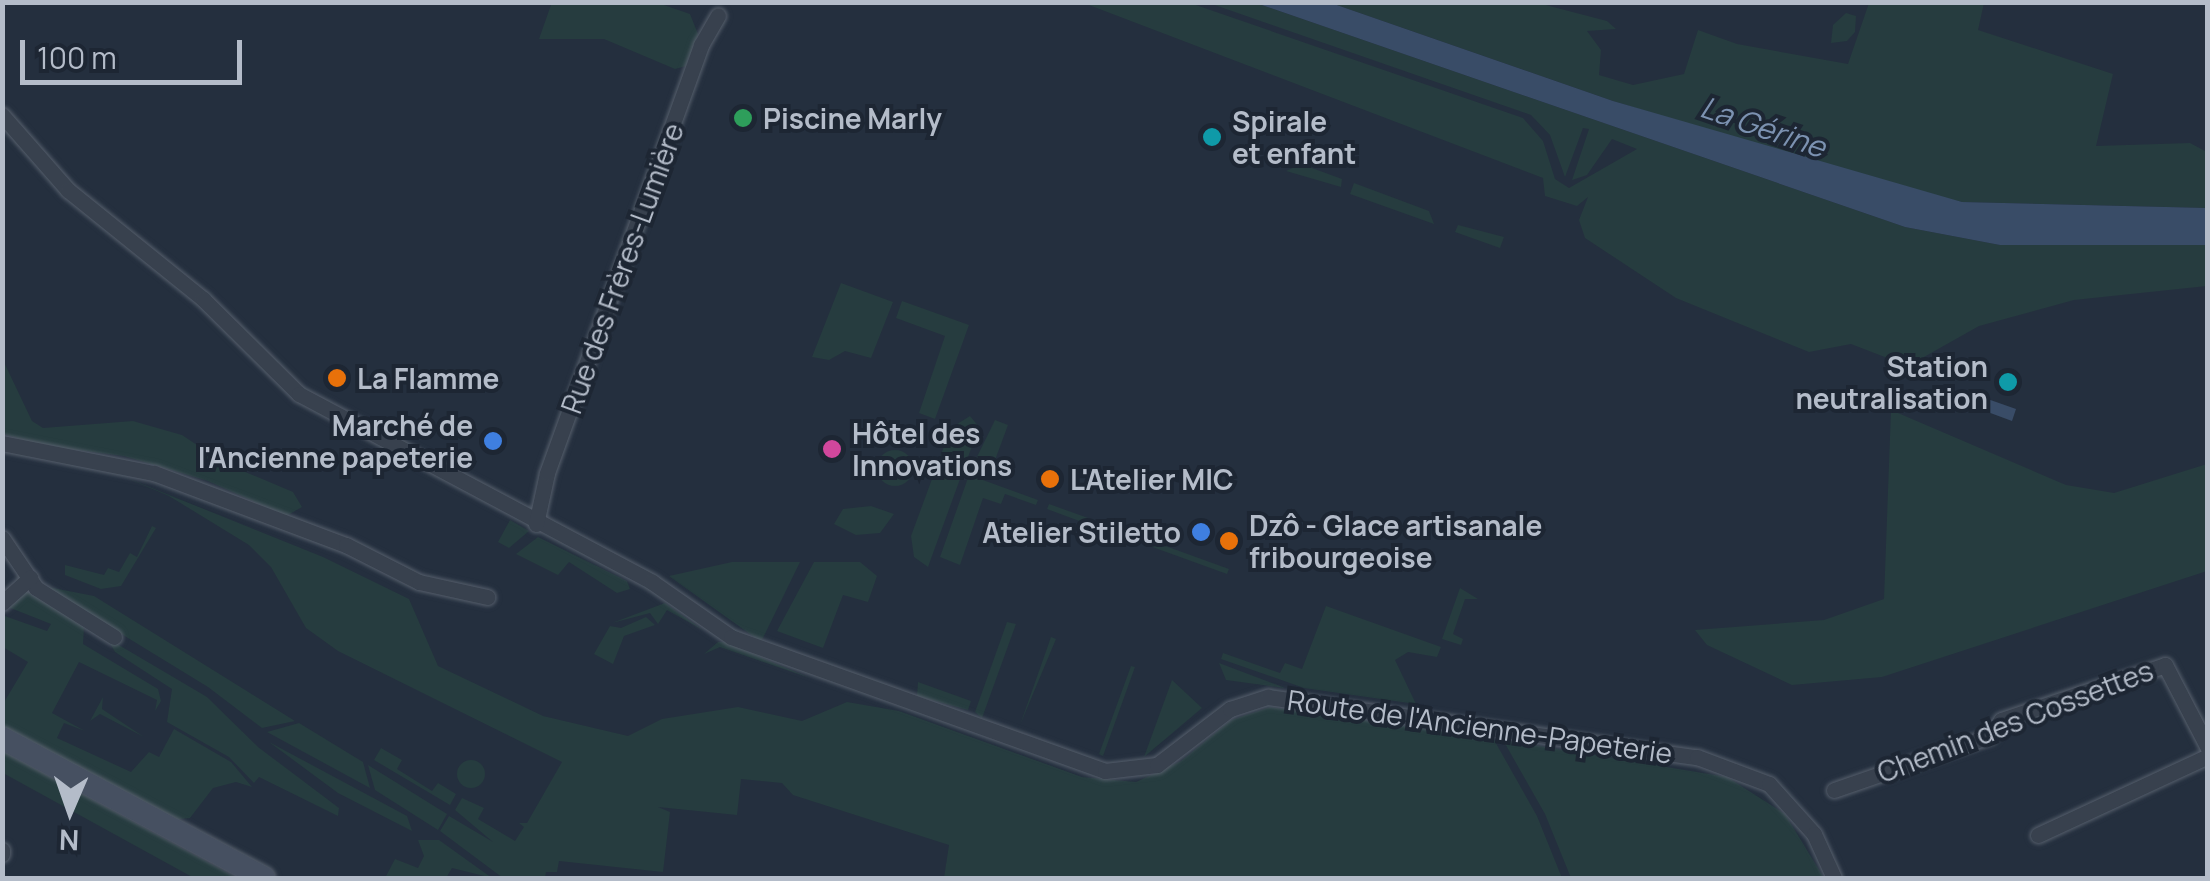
<!DOCTYPE html>
<meta charset="utf-8">
<style>
body{margin:0}
#map{position:relative;width:2210px;height:881px;overflow:hidden;background:#242f3e;font-family:Manrope,sans-serif}
div>[style]{position:absolute}
.green>*{inset:0;background:#263c3f}
.round{border-radius:50%}
.water>*{inset:0;background:#394c67}
.roads{filter:drop-shadow(0 0 2px #565f6c) drop-shadow(0 0 2px #565f6c)}
.street>*{height:15px;margin:-7.5px;padding:0 7.5px;transform-origin:7.5px;border-radius:7.5px;background:#38414e}
.secondary>*{height:22px;margin:-11px;padding:0 11px;transform-origin:11px;border-radius:11px;background:#465061}
.dots>*{width:28px;height:28px;translate:-50% -50%;box-sizing:border-box;border:5px solid #1d2633;border-radius:50%}
span{translate:-50% -50%;white-space:nowrap;text-align:center;line-height:1.15;-webkit-text-stroke:8px #1d2633;paint-order:stroke}
.poi-label{font-size:28px;color:#b4bcc9;font-weight:700}
.left{translate:0 -50%;text-align:left}
.right{translate:-100% -50%;text-align:right}
.street-label{font-size:28px;color:#b4bcc9}
.water-label{font-size:30px;color:#7c92b1;font-style:italic}
.frame{position:absolute;inset:0;border:5px solid #b4bcc9;pointer-events:none}
.north{position:absolute;left:20px;top:761px;width:100px;height:100px;-webkit-text-stroke:8px #1d2633;paint-order:stroke;rotate:182deg;font-size:28px;font-weight:700;line-height:40px;text-align:center;color:#b4bcc9}
.north::after{content:'';display:block;margin:auto;width:35px;height:45px;background:#b4bcc9;clip-path:polygon(50% 0,100% 100%,50% 72%,0 100%)}
.scale{position:absolute;left:20px;top:40px;width:222px;height:45px;box-sizing:border-box;border:5px solid #b4bcc9;border-top:0;padding-left:12px;font-size:30px;line-height:35px;white-space:nowrap;color:#b4bcc9;-webkit-text-stroke:8px #1d2633;paint-order:stroke}
</style>
<div id="map">
<div class="green">
<div style="clip-path:polygon(552px 2px,658px 3px,690px 14px,698px 34px,686px 66px,675px 69px,604px 39px,539px 39px)"></div>
<div style="clip-path:polygon(1081px 2px,1190px 3px,1523px 118px,1543px 141px,1555px 179px,1569px 188px,1637px 149px,1612px 139px,1587px 175px,1572px 180px,1589px 129px,1583px 128px,1565px 177px,1550px 135px,1531px 115px,1209px 3px,1256px 3px,1905px 227px,2000px 245px,2207px 245px,2207px 286px,2074px 300px,1979px 326px,1908px 366px,1851px 344px,1809px 352px,1676px 298px,1585px 238px,1579px 220px,1588px 197px,1577px 206px,1545px 196px,1543px 178px)"></div>
<div style="clip-path:polygon(1331px 3px,1538px 3px,1607px 21px,1616px 29px,1587px 31px,1601px 50px,1599px 75px,1633px 85px,1684px 74px,1698px 30px,1737px 44px,1848px 64px,1869px 3px,1984px 3px,1978px 30px,2113px 74px,2096px 146px,2190px 143px,2207px 152px,2207px 208px,1962px 202px,1878px 182px,1613px 101px)"></div>
<div style="clip-path:polygon(1846px 13px,1856px 16px,1855px 32px,1847px 41px,1831px 43px,1833px 25px)"></div>
<div style="clip-path:polygon(1301px 164px,1342px 179px,1341px 187px,1286px 171px)"></div>
<div style="clip-path:polygon(1354px 183px,1429px 211px,1434px 224px,1350px 194px)"></div>
<div style="clip-path:polygon(1458px 225px,1504px 237px,1500px 248px,1455px 232px)"></div>
<div style="clip-path:polygon(841px 283px,893px 302px,871px 358px,845px 351px,829px 360px,812px 357px)"></div>
<div style="clip-path:polygon(902px 301px,969px 325px,935px 419px,919px 413px,945px 336px,896px 318px)"></div>
<div style="clip-path:polygon(2px 358px,32px 421px,43px 428px,133px 421px,182px 435px,224px 463px,293px 492px,302px 507px,286px 516px,208px 481px,124px 456px,44px 446px,4px 434px)"></div>
<div style="clip-path:polygon(1891px 410px,2066px 485px,2114px 493px,2207px 464px,2207px 571px,1882px 677px,1792px 685px,1707px 645px,1695px 630px,1824px 620px,1884px 599px)"></div>
<div style="clip-path:polygon(970px 416px,979px 427px,928px 567px,914px 557px,911px 536px,946px 441px,954px 426px)"></div>
<div style="clip-path:polygon(995px 420px,1008px 425px,991px 471px,973px 465px)"></div>
<div class="round" style="left:877px;top:450px;width:36px;height:36px"></div>
<div style="clip-path:polygon(117px 474px,323px 557px,409px 599px,438px 666px,543px 716px,628px 736px,662px 719px,738px 707px,802px 721px,847px 702px,899px 711px,1082px 777px,1136px 782px,1181px 761px,1231px 720px,1270px 707px,1493px 738px,1537px 816px,1562px 878px,944px 878px,949px 845px,793px 795px,782px 783px,741px 779px,737px 815px,658px 807px,670px 812px,663px 872px,559px 861px,557px 872px,546px 872px,545px 878px,503px 878px,440px 831px,449px 816px,493px 842px,455px 810px,462px 798px,484px 808px,478px 819px,515px 841px,524px 827px,519px 823px,527px 823px,562px 762px,338px 651px,306px 628px,271px 567px,249px 545px,169px 496px)"></div>
<div style="clip-path:polygon(969px 475px,1038px 500px,1036px 505px,1005px 494px,1001px 504px,983px 498px,960px 565px,940px 557px)"></div>
<div style="clip-path:polygon(1049px 504px,1116px 528px,1111px 544px,1109px 532px,1047px 509px)"></div>
<div style="clip-path:polygon(871px 506px,894px 514px,880px 533px,856px 535px,834px 524px,843px 509px)"></div>
<div style="clip-path:polygon(510px 520px,529px 531px,509px 548px,498px 542px)"></div>
<div style="clip-path:polygon(152px 526px,156px 528px,121px 586px,101px 589px,65px 575px,65px 565px,104px 575px,108px 568px,119px 572px,130px 553px,137px 557px)"></div>
<div style="clip-path:polygon(1124px 531px,1229px 569px,1227px 574px,1122px 536px)"></div>
<div style="clip-path:polygon(538px 537px,627px 581px,630px 589px,617px 593px,569px 562px,558px 575px,516px 554px)"></div>
<div style="clip-path:polygon(732px 562px,800px 562px,761px 642px,669px 576px)"></div>
<div style="clip-path:polygon(814px 562px,860px 562px,877px 576px,868px 602px,843px 595px,823px 648px,777px 631px)"></div>
<div style="clip-path:polygon(43px 586px,94px 596px,295px 721px,262px 728px,208px 687px)"></div>
<div style="clip-path:polygon(1460px 588px,1478px 599px,1465px 599px,1453px 634px,1463px 639px,1461px 645px,1442px 639px)"></div>
<div style="clip-path:polygon(25px 590px,84px 627px,83px 644px,158px 689px,161px 701px,155px 711px,157px 700px,79px 662px,52px 713px,85px 731px,64px 723px,57px 738px,131px 772px,149px 752px,159px 757px,174px 729px,231px 762px,252px 787px,236px 782px,213px 788px,190px 818px,171px 820px,3px 728px,3px 704px,28px 662px,3px 647px,2px 615px,47px 631px,51px 624px,8px 607px)"></div>
<div style="clip-path:polygon(665px 603px,703px 630px,667px 610px,658px 624px,650px 613px,612px 623px)"></div>
<div style="clip-path:polygon(1326px 606px,1441px 647px,1437px 657px,1408px 652px,1395px 660px,1416px 704px,1304px 688px,1221px 659px,1223px 653px,1280px 673px,1285px 663px,1302px 669px)"></div>
<div style="clip-path:polygon(646px 617px,655px 625px,624px 636px,613px 664px,594px 654px,610px 626px,621px 628px)"></div>
<div style="clip-path:polygon(1007px 622px,1016px 624px,982px 718px,975px 712px)"></div>
<div style="clip-path:polygon(1051px 637px,1056px 639px,1020px 725px)"></div>
<div style="clip-path:polygon(107px 638px,207px 697px,258px 747px,339px 808px,338px 816px,259px 777px,254px 783px,229px 757px,167px 722px,172px 689px,115px 652px)"></div>
<div style="clip-path:polygon(718px 642px,725px 642px,810px 678px,720px 647px,704px 654px)"></div>
<div style="clip-path:polygon(1219px 663px,1283px 687px,1284px 688px,1226px 680px)"></div>
<div style="clip-path:polygon(1131px 666px,1135px 667px,1103px 756px,1099px 754px)"></div>
<div style="clip-path:polygon(1172px 680px,1202px 708px,1144px 757px)"></div>
<div style="clip-path:polygon(918px 682px,971px 701px,968px 710px,917px 696px)"></div>
<div style="clip-path:polygon(103px 697px,102px 709px,144px 737px,100px 714px,90px 721px)"></div>
<div style="clip-path:polygon(299px 723px,363px 762px,370px 788px,267px 732px)"></div>
<div style="clip-path:polygon(1503px 740px,1727px 777px,1785px 814px,1824px 878px,1571px 878px,1545px 814px)"></div>
<div style="clip-path:polygon(269px 742px,407px 816px,412px 831px,338px 793px)"></div>
<div style="clip-path:polygon(381px 748px,402px 760px,397px 769px,432px 791px,438px 783px,456px 794px,450px 805px,374px 760px)"></div>
<div style="clip-path:polygon(2px 751px,237px 878px,194px 878px,3px 773px)"></div>
<div class="round" style="left:457px;top:760px;width:28px;height:28px"></div>
<div style="clip-path:polygon(368px 765px,447px 814px,438px 830px,375px 790px)"></div>
<div style="clip-path:polygon(418px 840px,439px 840px,492px 878px,452px 868px,446px 878px,385px 878px,395px 859px,418px 868px,424px 856px)"></div>
</div>
<div class="water">
<div style="clip-path:polygon(1256px 3px,1331px 3px,1613px 101px,1962px 202px,2207px 208px,2207px 245px,2000px 245px,1905px 227px)"></div>
<div style="clip-path:polygon(1962px 390px,2016px 409px,2012px 421px,1958px 401px)"></div>
</div>
<div class="roads">
<div class="street">
<div style="left:2px;top:115px;width:100px;rotate:48.7deg"></div>
<div style="left:68px;top:190px;width:174px;rotate:38.9deg"></div>
<div style="left:203px;top:299px;width:135px;rotate:44.7deg"></div>
<div style="left:299px;top:394px;width:400px;rotate:28deg"></div>
<div style="left:652px;top:582px;width:96px;rotate:34.8deg"></div>
<div style="left:731px;top:637px;width:397px;rotate:19.7deg"></div>
<div style="left:1105px;top:771px;width:52px;rotate:-6.6deg"></div>
<div style="left:1157px;top:765px;width:92px;rotate:-37.5deg"></div>
<div style="left:1230px;top:709px;width:40px;rotate:-18deg"></div>
<div style="left:1268px;top:697px;width:433px;rotate:8deg"></div>
<div style="left:1697px;top:757px;width:77px;rotate:20.6deg"></div>
<div style="left:1769px;top:784px;width:67px;rotate:48deg"></div>
<div style="left:1814px;top:834px;width:48px;rotate:65.6deg"></div>
<div style="left:2px;top:443px;width:155px;rotate:11.2deg"></div>
<div style="left:154px;top:473px;width:205px;rotate:20.6deg"></div>
<div style="left:346px;top:545px;width:82px;rotate:26.9deg"></div>
<div style="left:419px;top:582px;width:70px;rotate:12.4deg"></div>
<div style="left:536px;top:524px;width:52px;rotate:-77.8deg"></div>
<div style="left:547px;top:473px;width:455px;rotate:-70.2deg"></div>
<div style="left:701px;top:45px;width:34px;rotate:-60deg"></div>
<div style="left:2px;top:538px;width:60px;rotate:55.8deg"></div>
<div style="left:36px;top:588px;width:92px;rotate:32.1deg"></div>
<div style="left:2px;top:603px;width:38px;rotate:-42deg"></div>
<div style="left:1834px;top:790px;width:165px;rotate:-19.1deg"></div>
<div style="left:1990px;top:736px;width:19px;rotate:-55deg"></div>
<div style="left:2001px;top:720px;width:173px;rotate:-18.5deg"></div>
<div style="left:2165px;top:665px;width:93px;rotate:62.6deg"></div>
<div style="left:2038px;top:835px;width:187px;rotate:-24.9deg"></div>
<div style="left:2px;top:850px;width:4px;rotate:90deg"></div>
</div>
<div class="secondary">
<div style="left:2px;top:738px;width:297px;rotate:28.1deg"></div>
</div>
</div>
<div class="dots">
<div style="left:743px;top:118px;background:#2e9e5b"></div>
<div style="left:1212px;top:137px;background:#0f9aa8"></div>
<div style="left:337px;top:378px;background:#e8710a"></div>
<div style="left:2008px;top:382px;background:#0f9aa8"></div>
<div style="left:493px;top:441px;background:#3f7fe0"></div>
<div style="left:832px;top:449px;background:#d1479c"></div>
<div style="left:1050px;top:479px;background:#e8710a"></div>
<div style="left:1201px;top:532px;background:#3f7fe0"></div>
<div style="left:1229px;top:541px;background:#e8710a"></div>
</div>
<div class="poi-label">
<span class="left" style="left:763px;top:118px">Piscine Marly</span>
<span class="left" style="left:1232px;top:137px">Spirale<br>et enfant</span>
<span class="right" style="left:1988px;top:382px">Station<br>neutralisation</span>
<span class="left" style="left:357px;top:378px">La Flamme</span>
<span class="right" style="left:473px;top:441px">Marché de<br>l'Ancienne papeterie</span>
<span class="left" style="left:852px;top:449px">Hôtel des<br>Innovations</span>
<span class="left" style="left:1070px;top:479px">L'Atelier MIC</span>
<span class="left" style="left:1249px;top:541px">Dzô - Glace artisanale<br>fribourgeoise</span>
<span class="right" style="left:1181px;top:532px">Atelier Stiletto</span>
</div>
<div class="street-label">
<span style="left:622px;top:268px;rotate:-70deg">Rue des Frères-Lumière</span>
<span style="left:2015px;top:721px;rotate:-21deg">Chemin des Cossettes</span>
<span style="left:1480px;top:726px;rotate:8deg">Route de l'Ancienne-Papeterie</span>
</div>
<div class="water-label">
<span style="left:1763px;top:127px;rotate:19deg">La Gérine</span>
</div>
<div class="frame"></div>
<div class="north">N</div>
<div class="scale">100 m</div>
</div>
